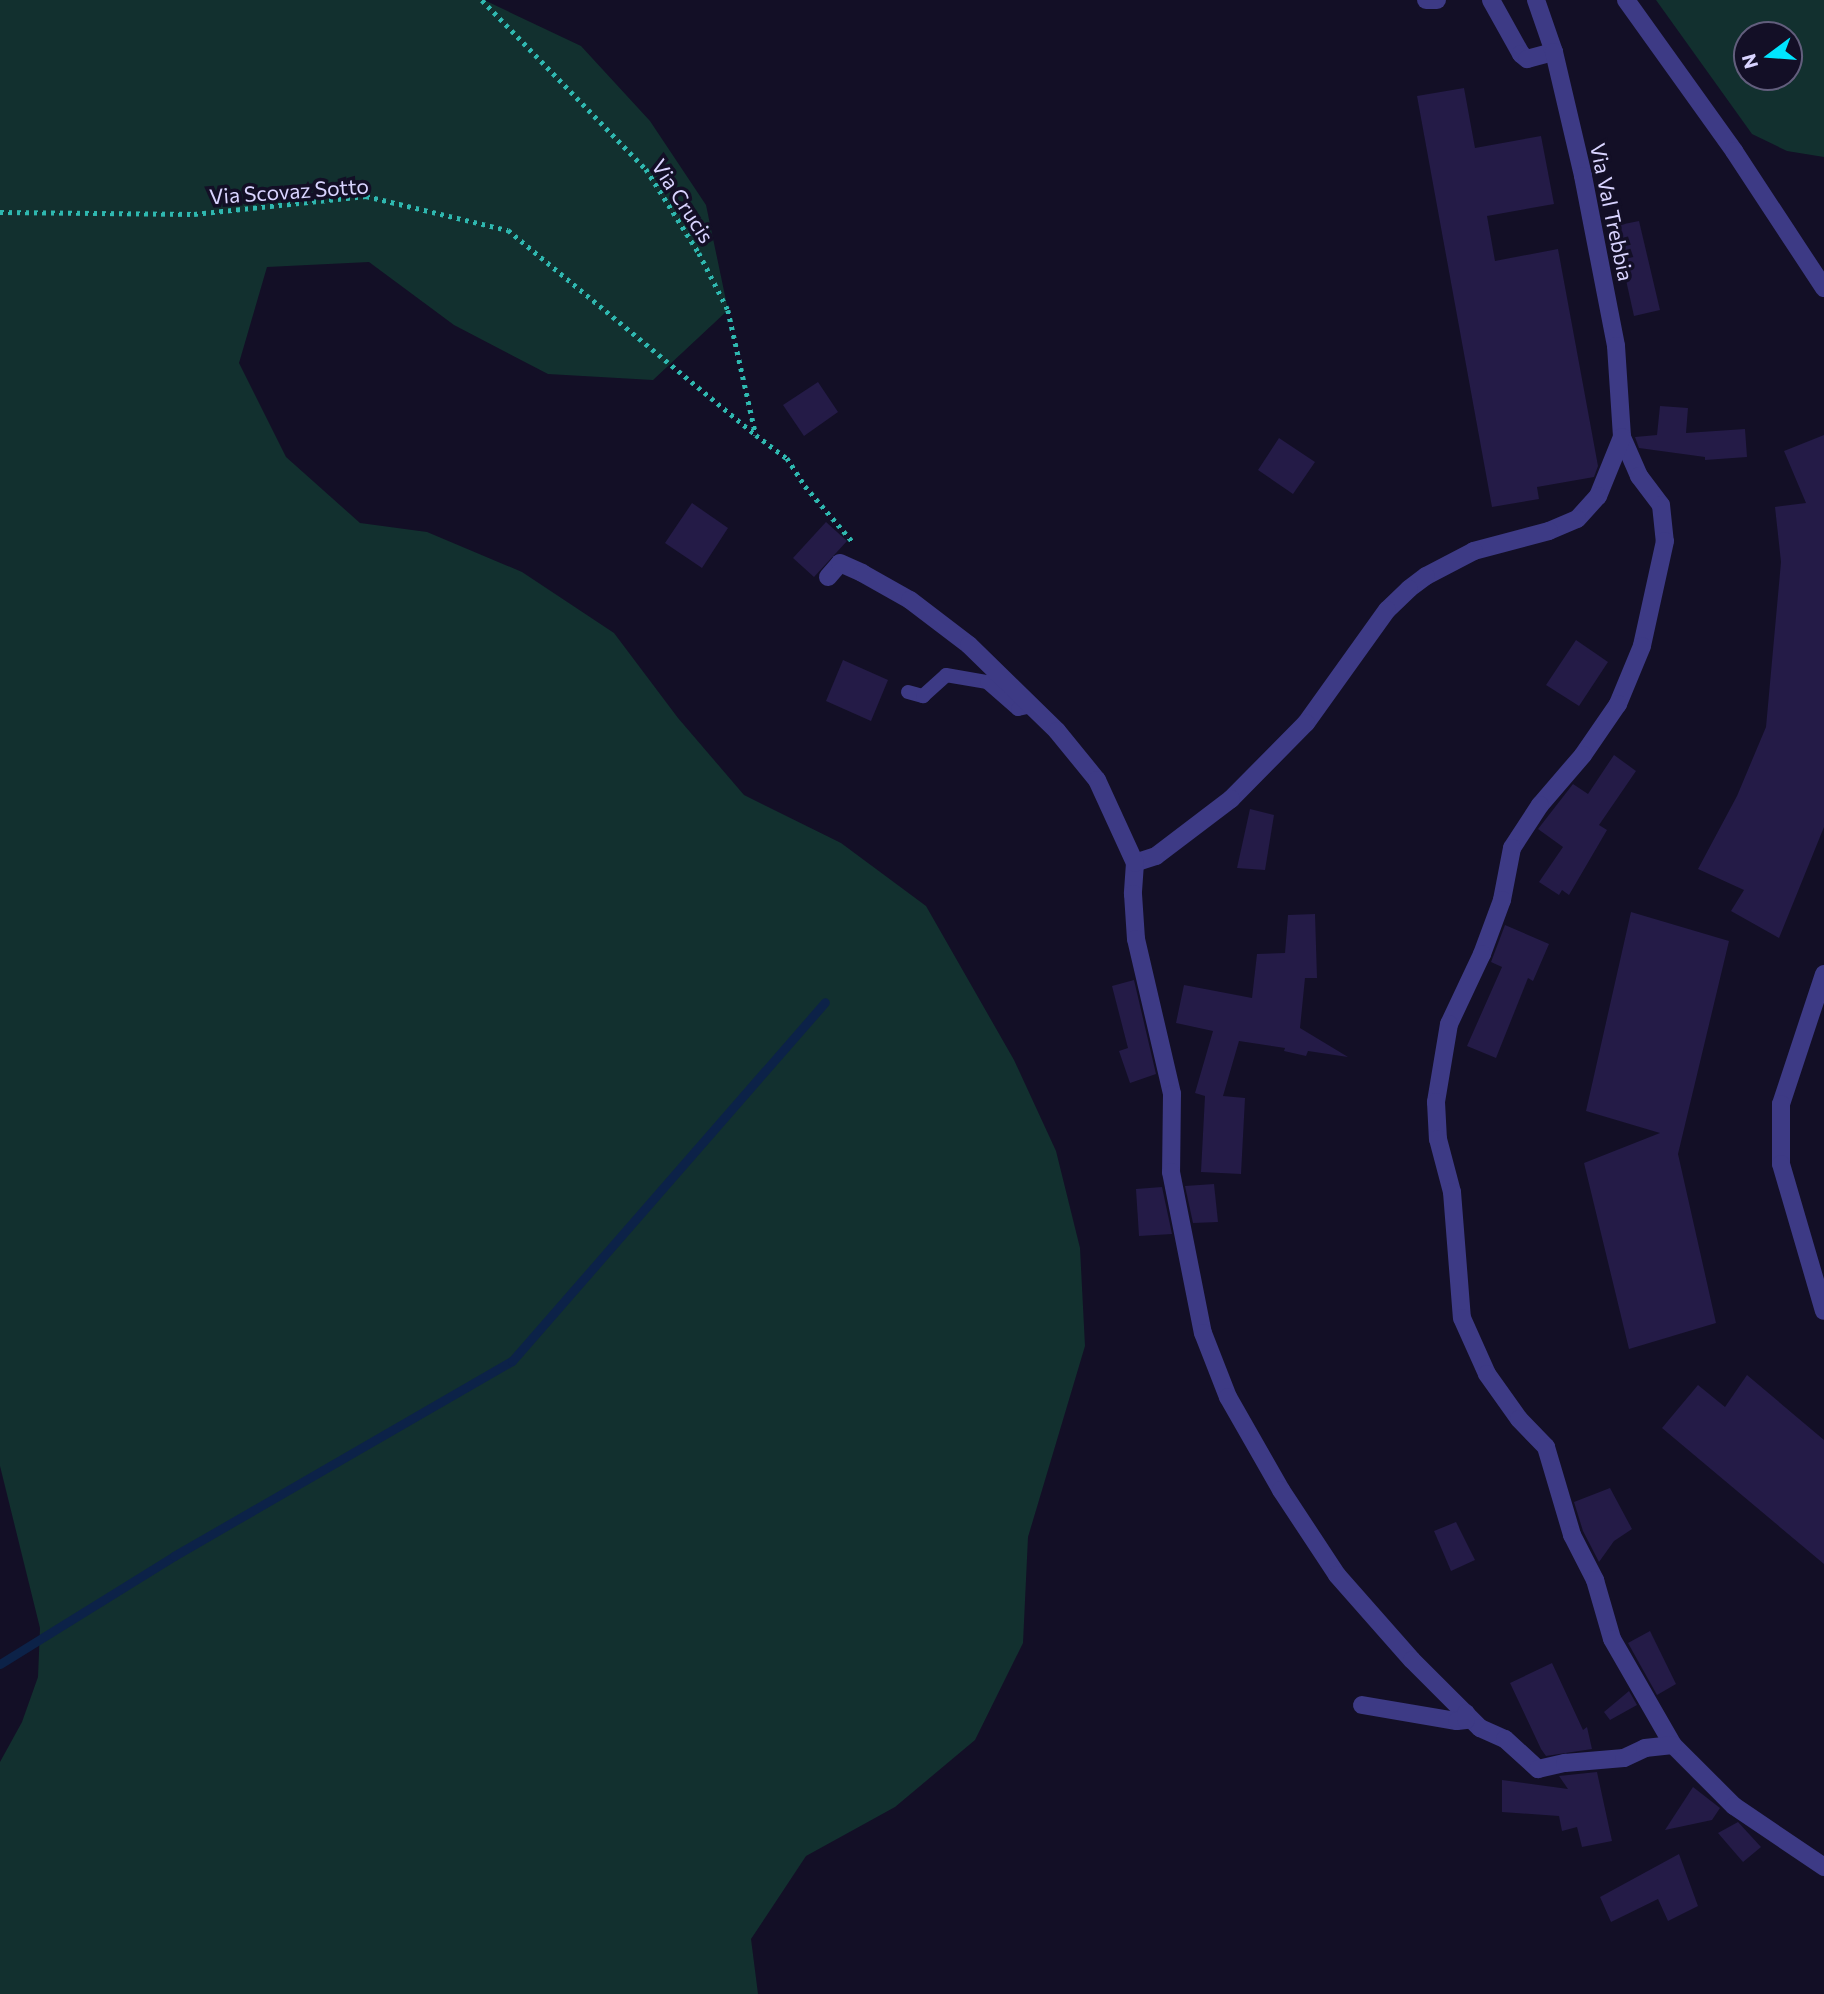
<!DOCTYPE html>
<style>
body{margin:0}
#map{position:relative;width:1824px;height:1994px;overflow:hidden;background:#130f26;font-family:Commissioner,sans-serif}
div>[style]{position:absolute}
.green>*{inset:0;background:#12302f}
.stream>*{height:9px;margin:-4.5px;padding:0 4.5px;transform-origin:4.5px;border-radius:4.5px;background:#0c2248}
.building>*{inset:0;background:#241b47}
.path>*{height:4.5px;margin-top:-2.25px;transform-origin:0;background:repeating-linear-gradient(90deg,#2fb8b0 0 3.5px,transparent 0 8.5px)}
.lane>*{height:14px;margin:-7px;padding:0 7px;transform-origin:7px;border-radius:7px;background:#3d3a85}
.street>*{height:18px;margin:-9px;padding:0 9px;transform-origin:9px;border-radius:9px;background:#3d3a85}
span{translate:-50% -50%;white-space:nowrap;text-align:center;line-height:1.15;-webkit-text-stroke:7px #130f26;paint-order:stroke}
.street-label{font-size:21px;color:#d9d4ff}
.north{position:absolute;left:1733px;top:21px;width:70px;height:70px;box-sizing:border-box;background:#130f26;border:2px solid #625e7d;border-radius:50%;rotate:254deg;font-size:19px;font-weight:700;line-height:28px;text-align:center;color:#d9d4ff}
.north::after{content:'';display:block;margin:auto;width:24px;height:32px;background:#00e5ff;clip-path:polygon(50% 0,100% 100%,50% 72%,0 100%)}
</style>
<div id="map">
<div class="green">
<div style="clip-path:polygon(0 0,484px 0,581px 46px,650px 121px,706px 205px,728px 310px,653px 380px,548px 374px,454px 325px,369px 262px,267px 267px,239px 363px,286px 457px,360px 523px,427px 532px,522px 572px,614px 633px,678px 718px,744px 795px,841px 843px,926px 906px,1014px 1060px,1056px 1151px,1080px 1248px,1085px 1346px,1028px 1537px,1023px 1643px,975px 1740px,895px 1807px,806px 1856px,751px 1939px,758px 1994px,0 1994px,0 1762px,22px 1722px,38px 1677px,40px 1628px,0 1466px)"></div>
<div style="clip-path:polygon(evenodd,1656px 0,1824px 0,1824px 157px,1787px 151px,1752px 134px,1656px 0,1789px 35px,1789px 77px,1747px 77px,1747px 35px,1789px 35px)"></div>
</div>
<div class="stream">
<div style="left:0;top:1664px;width:205px;rotate:-31.8deg"></div>
<div style="left:174px;top:1556px;width:390px;rotate:-30deg"></div>
<div style="left:512px;top:1361px;width:476px;rotate:-48.9deg"></div>
</div>
<div class="building">
<div style="clip-path:polygon(1464px 88px,1475px 148px,1541px 136px,1554px 204px,1487px 216px,1495px 261px,1558px 249px,1598px 466px,1594px 477px,1537px 487px,1539px 499px,1492px 507px,1417px 96px)"></div>
<div style="clip-path:polygon(1639px 221px,1660px 310px,1634px 316px,1614px 226px)"></div>
<div style="clip-path:polygon(818px 382px,838px 412px,804px 436px,783px 405px)"></div>
<div style="clip-path:polygon(1660px 406px,1688px 408px,1686px 433px,1745px 429px,1747px 457px,1705px 460px,1705px 457px,1639px 448px,1635px 437px,1657px 435px)"></div>
<div style="clip-path:polygon(1824px 435px,1824px 827px,1779px 938px,1731px 911px,1744px 890px,1698px 869px,1737px 796px,1766px 727px,1781px 562px,1775px 507px,1806px 503px,1784px 451px)"></div>
<div style="clip-path:polygon(1279px 438px,1315px 462px,1293px 494px,1258px 470px)"></div>
<div style="clip-path:polygon(692px 503px,728px 528px,702px 568px,665px 543px)"></div>
<div style="clip-path:polygon(826px 522px,847px 541px,814px 577px,793px 558px)"></div>
<div style="clip-path:polygon(1576px 640px,1608px 662px,1579px 706px,1546px 685px)"></div>
<div style="clip-path:polygon(843px 660px,888px 680px,871px 721px,826px 701px)"></div>
<div style="clip-path:polygon(1614px 755px,1636px 771px,1599px 825px,1607px 830px,1569px 895px,1562px 890px,1559px 895px,1539px 882px,1563px 847px,1538px 829px,1573px 784px,1588px 794px)"></div>
<div style="clip-path:polygon(1250px 809px,1274px 815px,1265px 870px,1237px 868px)"></div>
<div style="clip-path:polygon(1631px 912px,1729px 941px,1678px 1154px,1716px 1323px,1629px 1349px,1584px 1163px,1660px 1133px,1586px 1111px)"></div>
<div style="clip-path:polygon(1315px 914px,1317px 978px,1305px 978px,1300px 1028px,1348px 1057px,1308px 1051px,1306px 1056px,1284px 1051px,1285px 1048px,1239px 1041px,1223px 1096px,1245px 1098px,1241px 1174px,1201px 1172px,1205px 1096px,1195px 1093px,1213px 1031px,1176px 1023px,1184px 985px,1252px 998px,1257px 954px,1285px 953px,1288px 915px)"></div>
<div style="clip-path:polygon(1505px 925px,1549px 944px,1533px 981px,1528px 978px,1496px 1058px,1467px 1046px,1502px 967px,1491px 962px)"></div>
<div style="clip-path:polygon(1134px 980px,1156px 1074px,1130px 1083px,1119px 1051px,1128px 1048px,1112px 986px)"></div>
<div style="clip-path:polygon(1214px 1184px,1218px 1222px,1193px 1223px,1185px 1186px)"></div>
<div style="clip-path:polygon(1162px 1187px,1172px 1234px,1139px 1236px,1136px 1189px)"></div>
<div style="clip-path:polygon(1747px 1375px,1824px 1440px,1824px 1564px,1662px 1428px,1698px 1385px,1725px 1407px)"></div>
<div style="clip-path:polygon(1610px 1488px,1632px 1529px,1614px 1541px,1599px 1562px,1583px 1531px,1574px 1502px)"></div>
<div style="clip-path:polygon(1456px 1522px,1475px 1560px,1451px 1571px,1434px 1531px)"></div>
<div style="clip-path:polygon(1650px 1631px,1676px 1684px,1657px 1695px,1628px 1643px)"></div>
<div style="clip-path:polygon(1552px 1663px,1583px 1730px,1587px 1727px,1592px 1749px,1546px 1756px,1541px 1749px,1510px 1683px)"></div>
<div style="clip-path:polygon(1629px 1691px,1637px 1705px,1610px 1720px,1604px 1712px)"></div>
<div style="clip-path:polygon(1597px 1772px,1612px 1841px,1582px 1847px,1577px 1827px,1562px 1831px,1559px 1816px,1502px 1812px,1502px 1780px,1568px 1789px,1559px 1776px)"></div>
<div style="clip-path:polygon(1693px 1787px,1720px 1808px,1712px 1820px,1665px 1830px)"></div>
<div style="clip-path:polygon(1738px 1822px,1761px 1847px,1743px 1862px,1718px 1833px)"></div>
<div style="clip-path:polygon(1679px 1854px,1698px 1906px,1668px 1921px,1658px 1899px,1611px 1922px,1600px 1897px)"></div>
</div>
<div class="path">
<div style="left:482px;top:0;width:235px;rotate:45.9deg"></div>
<div style="left:646px;top:169px;width:99px;rotate:57.8deg"></div>
<div style="left:699px;top:253px;width:64px;rotate:63deg"></div>
<div style="left:728px;top:310px;width:128px;rotate:77.4deg"></div>
<div style="left:756px;top:435px;width:39px;rotate:37deg"></div>
<div style="left:787px;top:458px;width:33px;rotate:57deg"></div>
<div style="left:805px;top:486px;width:72px;rotate:49.5deg"></div>
<div style="left:0;top:212px;width:194px;rotate:0.6deg"></div>
<div style="left:194px;top:214px;width:173px;rotate:-6deg"></div>
<div style="left:366px;top:196px;width:146px;rotate:13.5deg"></div>
<div style="left:508px;top:230px;width:322px;rotate:39.6deg"></div>
</div>
<div class="lane">
<div style="left:908px;top:692px;width:16px;rotate:15deg"></div>
<div style="left:923px;top:696px;width:31px;rotate:-42deg"></div>
<div style="left:946px;top:675px;width:42px;rotate:9.7deg"></div>
<div style="left:987px;top:682px;width:41px;rotate:41.1deg"></div>
<div style="left:1018px;top:709px;width:13px;rotate:-13deg"></div>
</div>
<div class="street">
<div style="left:1426px;top:0;width:11px"></div>
<div style="left:1491px;top:0;width:62px;rotate:60.9deg"></div>
<div style="left:1521px;top:54px;width:8px;rotate:40deg"></div>
<div style="left:1527px;top:59px;width:28px;rotate:-15deg"></div>
<div style="left:1536px;top:0;width:55px;rotate:70.9deg"></div>
<div style="left:1554px;top:52px;width:127px;rotate:76.8deg"></div>
<div style="left:1583px;top:176px;width:173px;rotate:79deg"></div>
<div style="left:1616px;top:346px;width:91px;rotate:86.2deg"></div>
<div style="left:1622px;top:437px;width:43px;rotate:66.4deg"></div>
<div style="left:1639px;top:476px;width:36px;rotate:53deg"></div>
<div style="left:1661px;top:505px;width:36px;rotate:84deg"></div>
<div style="left:1665px;top:541px;width:107px;rotate:102.4deg"></div>
<div style="left:1642px;top:646px;width:63px;rotate:112.5deg"></div>
<div style="left:1618px;top:704px;width:62px;rotate:124.5deg"></div>
<div style="left:1583px;top:755px;width:66px;rotate:130.7deg"></div>
<div style="left:1540px;top:805px;width:51px;rotate:123.1deg"></div>
<div style="left:1512px;top:848px;width:53px;rotate:100.9deg"></div>
<div style="left:1502px;top:900px;width:58px;rotate:110.3deg"></div>
<div style="left:1482px;top:954px;width:77px;rotate:115.2deg"></div>
<div style="left:1449px;top:1024px;width:79px;rotate:99.5deg"></div>
<div style="left:1436px;top:1102px;width:37px;rotate:87deg"></div>
<div style="left:1438px;top:1139px;width:55px;rotate:75.2deg"></div>
<div style="left:1452px;top:1192px;width:126px;rotate:85.5deg"></div>
<div style="left:1462px;top:1318px;width:61px;rotate:65.9deg"></div>
<div style="left:1487px;top:1374px;width:55px;rotate:54.6deg"></div>
<div style="left:1519px;top:1419px;width:39px;rotate:46deg"></div>
<div style="left:1546px;top:1447px;width:92px;rotate:73.5deg"></div>
<div style="left:1572px;top:1535px;width:51px;rotate:62.9deg"></div>
<div style="left:1595px;top:1580px;width:61px;rotate:73.9deg"></div>
<div style="left:1612px;top:1639px;width:122px;rotate:60.1deg"></div>
<div style="left:1673px;top:1745px;width:86px;rotate:45deg"></div>
<div style="left:1734px;top:1806px;width:109px;rotate:34.1deg"></div>
<div style="left:1626px;top:0;width:186px;rotate:54.4deg"></div>
<div style="left:1734px;top:151px;width:164px;rotate:56.7deg"></div>
<div style="left:1622px;top:437px;width:64px;rotate:112.1deg"></div>
<div style="left:1598px;top:496px;width:31px;rotate:132deg"></div>
<div style="left:1577px;top:519px;width:30px;rotate:157deg"></div>
<div style="left:1549px;top:531px;width:78px;rotate:165.1deg"></div>
<div style="left:1474px;top:551px;width:54px;rotate:152.5deg"></div>
<div style="left:1426px;top:576px;width:21px;rotate:143deg"></div>
<div style="left:1409px;top:589px;width:30px;rotate:136deg"></div>
<div style="left:1387px;top:610px;width:139px;rotate:125.6deg"></div>
<div style="left:1306px;top:723px;width:107px;rotate:134.6deg"></div>
<div style="left:1231px;top:799px;width:94px;rotate:142.8deg"></div>
<div style="left:1156px;top:856px;width:22px;rotate:162deg"></div>
<div style="left:1135px;top:863px;width:31px;rotate:94deg"></div>
<div style="left:1133px;top:894px;width:45px;rotate:86.2deg"></div>
<div style="left:1136px;top:939px;width:159px;rotate:76.9deg"></div>
<div style="left:1172px;top:1094px;width:78px;rotate:90.7deg"></div>
<div style="left:1171px;top:1172px;width:164px;rotate:78.8deg"></div>
<div style="left:1203px;top:1333px;width:69px;rotate:68.7deg"></div>
<div style="left:1228px;top:1397px;width:107px;rotate:60.3deg"></div>
<div style="left:1281px;top:1490px;width:102px;rotate:56.6deg"></div>
<div style="left:1337px;top:1575px;width:113px;rotate:48.6deg"></div>
<div style="left:1412px;top:1660px;width:96px;rotate:45deg"></div>
<div style="left:1480px;top:1728px;width:27px;rotate:24deg"></div>
<div style="left:1505px;top:1739px;width:45px;rotate:42.3deg"></div>
<div style="left:1538px;top:1769px;width:28px;rotate:-13deg"></div>
<div style="left:1565px;top:1763px;width:59px;rotate:-4.8deg"></div>
<div style="left:1624px;top:1758px;width:23px;rotate:-25deg"></div>
<div style="left:1645px;top:1748px;width:28px;rotate:-6deg"></div>
<div style="left:828px;top:577px;width:18px;rotate:-49deg"></div>
<div style="left:840px;top:563px;width:24px;rotate:24deg"></div>
<div style="left:862px;top:573px;width:55px;rotate:29.4deg"></div>
<div style="left:910px;top:600px;width:74px;rotate:37.3deg"></div>
<div style="left:969px;top:645px;width:123px;rotate:44.3deg"></div>
<div style="left:1057px;top:731px;width:63px;rotate:50.8deg"></div>
<div style="left:1097px;top:780px;width:91px;rotate:65.4deg"></div>
<div style="left:1824px;top:974px;width:137px;rotate:108.3deg"></div>
<div style="left:1781px;top:1104px;width:60px;rotate:90deg"></div>
<div style="left:1781px;top:1164px;width:153px;rotate:73.7deg"></div>
<div style="left:1362px;top:1705px;width:96px;rotate:9.6deg"></div>
<div style="left:1457px;top:1721px;width:9px;rotate:-6deg"></div>
<div style="left:1466px;top:1720px;width:7px;rotate:-90deg"></div>
</div>
<div class="street-label">
<span style="left:289px;top:191px;rotate:-4deg">Via Scovaz Sotto</span>
<span style="left:683px;top:201px;rotate:57deg">Via Crucis</span>
<span style="left:1612px;top:212px;rotate:78deg">Via Val Trebbia</span>
</div>
<div class="north">N</div>
</div>
